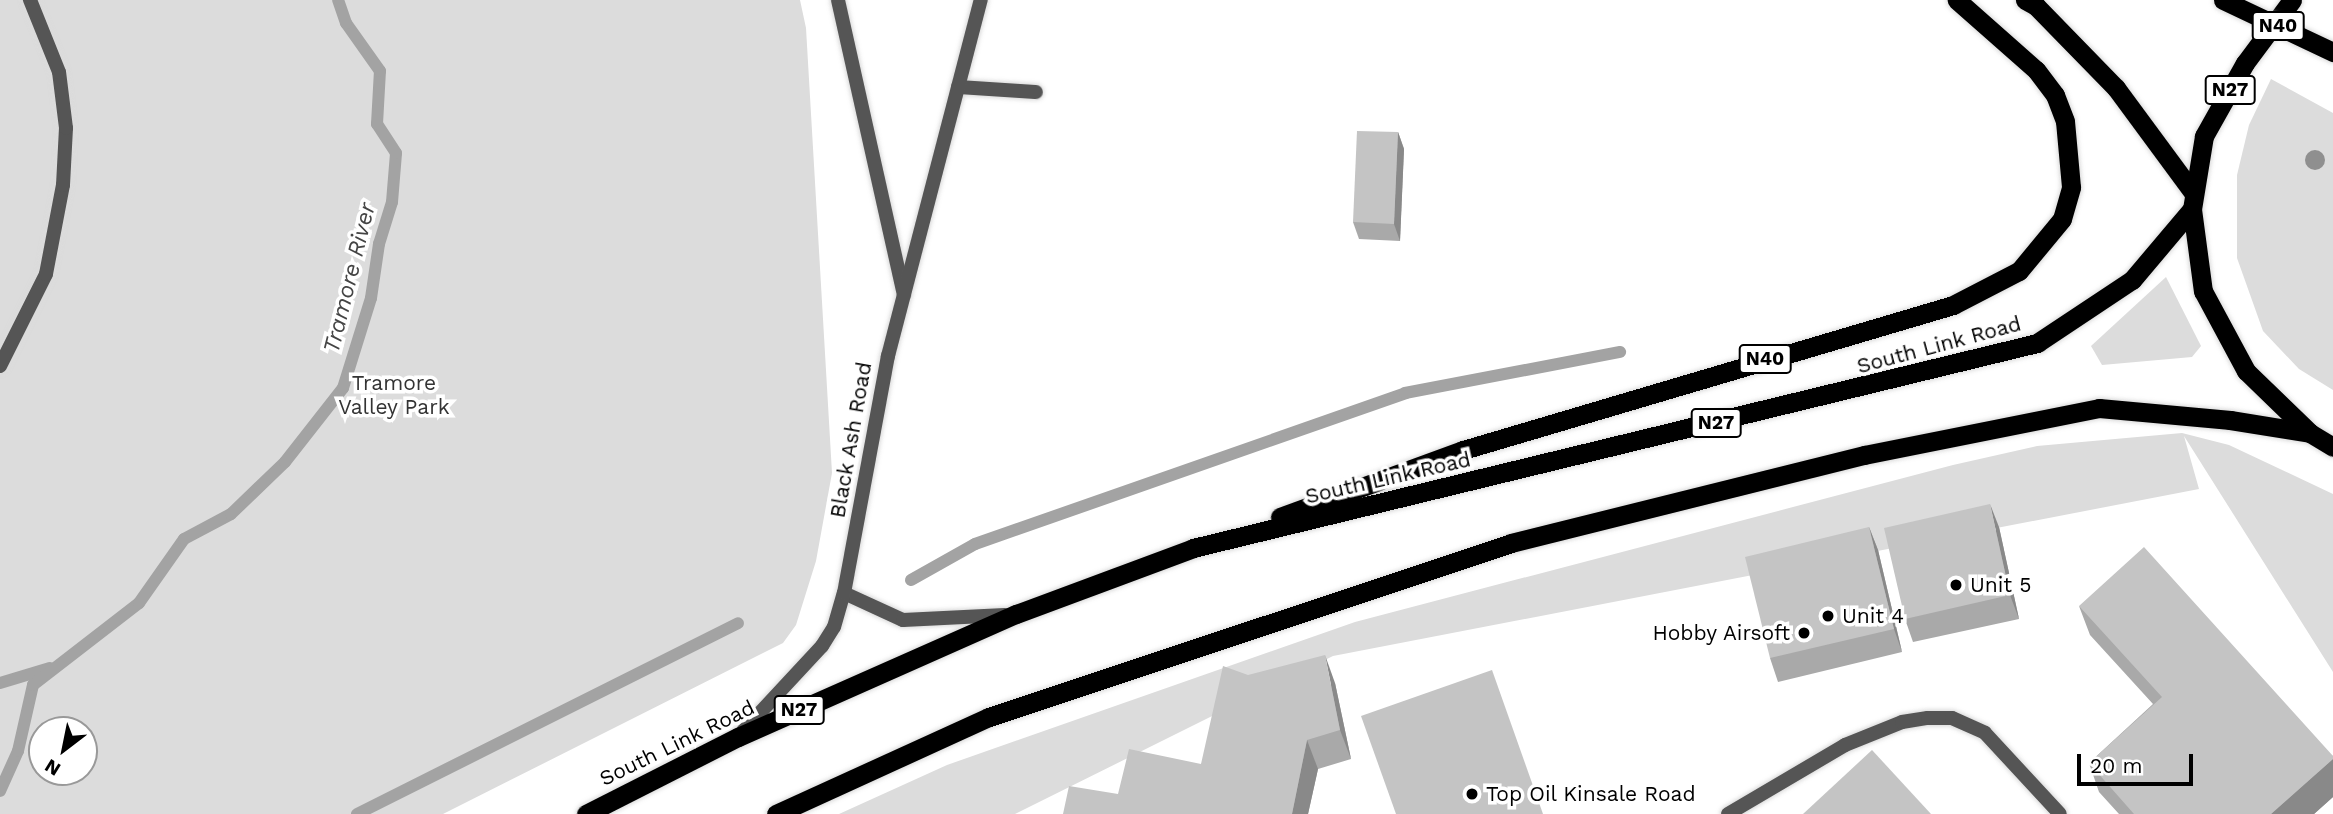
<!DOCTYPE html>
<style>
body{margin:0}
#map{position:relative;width:2333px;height:814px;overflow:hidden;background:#fff;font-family:"Work Sans",sans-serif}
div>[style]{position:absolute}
.green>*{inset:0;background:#dcdcdc}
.stream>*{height:12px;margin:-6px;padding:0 6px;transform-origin:6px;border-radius:6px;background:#a3a3a3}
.roads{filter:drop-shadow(0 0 2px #dbdbdb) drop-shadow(0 0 2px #dbdbdb)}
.service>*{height:14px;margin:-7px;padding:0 7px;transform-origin:7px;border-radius:7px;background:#555}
.minor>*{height:14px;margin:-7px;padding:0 7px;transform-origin:7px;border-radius:7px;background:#555}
.trunk>*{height:19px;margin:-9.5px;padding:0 9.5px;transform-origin:9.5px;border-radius:9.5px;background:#000}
.bridges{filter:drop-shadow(0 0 2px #dbdbdb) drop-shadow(0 0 2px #dbdbdb)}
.trunk-bridge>*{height:19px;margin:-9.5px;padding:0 9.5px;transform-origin:9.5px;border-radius:9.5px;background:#000}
.trees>*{width:20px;height:20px;margin:-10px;border-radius:50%;background:#8f8f8f}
.wall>*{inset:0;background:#a9a9a9}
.shaded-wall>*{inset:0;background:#898989}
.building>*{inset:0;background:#c4c4c4}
.dots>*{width:19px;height:19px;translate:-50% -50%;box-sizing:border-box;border:4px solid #fff;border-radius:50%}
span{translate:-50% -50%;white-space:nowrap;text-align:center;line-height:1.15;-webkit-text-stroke:7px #fff;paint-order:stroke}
.shield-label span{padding:2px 5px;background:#fff;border:2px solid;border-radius:5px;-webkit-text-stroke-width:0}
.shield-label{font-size:19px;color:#000;font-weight:700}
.street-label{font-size:21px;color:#000}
.park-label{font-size:21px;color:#333}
.poi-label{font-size:21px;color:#000}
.left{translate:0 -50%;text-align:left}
.right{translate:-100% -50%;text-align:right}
.water-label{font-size:23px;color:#444;font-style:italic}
.north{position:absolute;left:28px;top:716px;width:70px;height:70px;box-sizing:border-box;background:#fff;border:2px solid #999;border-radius:50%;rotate:212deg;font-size:19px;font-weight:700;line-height:28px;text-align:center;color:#000}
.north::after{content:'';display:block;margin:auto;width:24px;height:32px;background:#000;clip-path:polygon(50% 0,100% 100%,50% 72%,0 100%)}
.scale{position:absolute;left:2077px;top:754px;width:116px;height:32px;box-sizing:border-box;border:4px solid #000;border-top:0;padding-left:9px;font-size:21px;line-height:24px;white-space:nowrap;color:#000;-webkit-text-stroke:5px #fff;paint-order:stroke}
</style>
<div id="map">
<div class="green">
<div style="clip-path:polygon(evenodd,0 0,800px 0,806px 28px,832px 473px,816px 561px,796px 625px,783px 643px,443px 814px,0 814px,0 0,42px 730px,84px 730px,84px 772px,42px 772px,42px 730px)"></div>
<div style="clip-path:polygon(2271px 79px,2333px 113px,2333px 390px,2299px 369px,2263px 331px,2237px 258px,2237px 175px,2249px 125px)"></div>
<div style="clip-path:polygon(2166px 277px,2201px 346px,2192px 357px,2102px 365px,2091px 346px)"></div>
<div style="clip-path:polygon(2182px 433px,2229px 445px,2333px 494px,2333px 672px,2184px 436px,2199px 489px,1333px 656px,1015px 814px,839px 814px,947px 765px,1355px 622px,1953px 465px,2037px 446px)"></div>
</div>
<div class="stream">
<div style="left:911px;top:580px;width:73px;rotate:-29.4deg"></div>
<div style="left:975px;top:544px;width:456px;rotate:-19.3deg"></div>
<div style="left:1405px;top:393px;width:219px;rotate:-10.8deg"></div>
<div style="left:0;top:683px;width:52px;rotate:-16.7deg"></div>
<div style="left:0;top:791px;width:44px;rotate:-65.8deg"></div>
<div style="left:18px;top:751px;width:68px;rotate:-77.2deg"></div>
<div style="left:33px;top:685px;width:134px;rotate:-37.7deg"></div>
<div style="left:139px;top:603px;width:78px;rotate:-54.9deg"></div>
<div style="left:184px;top:539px;width:53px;rotate:-28deg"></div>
<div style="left:231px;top:514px;width:75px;rotate:-43.9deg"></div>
<div style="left:285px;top:462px;width:94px;rotate:-51.9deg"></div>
<div style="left:343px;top:388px;width:94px;rotate:-72.7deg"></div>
<div style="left:371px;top:298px;width:55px;rotate:-81.6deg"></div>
<div style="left:379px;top:244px;width:44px;rotate:-72.8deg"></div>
<div style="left:392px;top:202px;width:49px;rotate:-85.3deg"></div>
<div style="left:396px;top:153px;width:35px;rotate:-123deg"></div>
<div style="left:377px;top:124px;width:53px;rotate:-86.8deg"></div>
<div style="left:380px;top:71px;width:59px;rotate:-125.3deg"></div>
<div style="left:346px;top:23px;width:24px;rotate:-109deg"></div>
<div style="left:357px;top:814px;width:426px;rotate:-26.6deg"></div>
</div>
<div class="roads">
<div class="service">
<div style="left:838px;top:0;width:302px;rotate:77.4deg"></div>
<div style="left:958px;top:87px;width:78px;rotate:3.7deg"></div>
<div style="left:0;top:366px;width:103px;rotate:-63.4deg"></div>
<div style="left:46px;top:274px;width:91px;rotate:-79.2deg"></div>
<div style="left:63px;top:185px;width:57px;rotate:-87deg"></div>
<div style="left:66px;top:128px;width:56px;rotate:-97.1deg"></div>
<div style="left:59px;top:72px;width:78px;rotate:-111.9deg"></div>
<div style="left:1728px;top:814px;width:136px;rotate:-30.5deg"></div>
<div style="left:1845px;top:745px;width:61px;rotate:-22deg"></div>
<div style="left:1902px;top:722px;width:26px;rotate:-9deg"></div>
<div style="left:1928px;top:718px;width:24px"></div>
<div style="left:1952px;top:718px;width:36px;rotate:24deg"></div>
<div style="left:1985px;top:733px;width:110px;rotate:47.2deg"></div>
</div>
<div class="minor">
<div style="left:844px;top:593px;width:65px;rotate:24.6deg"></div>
<div style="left:903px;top:620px;width:102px;rotate:-2.8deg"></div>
<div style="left:743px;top:731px;width:116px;rotate:-47.1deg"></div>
<div style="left:822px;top:646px;width:22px;rotate:-58deg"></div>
<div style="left:834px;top:627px;width:35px;rotate:-74deg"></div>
<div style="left:844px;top:593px;width:241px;rotate:-79.5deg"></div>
<div style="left:888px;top:356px;width:368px;rotate:-75.4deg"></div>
</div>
<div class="trunk">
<div style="left:2025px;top:0;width:13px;rotate:29deg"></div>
<div style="left:2036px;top:6px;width:115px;rotate:45.7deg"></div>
<div style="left:2116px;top:88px;width:128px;rotate:53.6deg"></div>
<div style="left:2292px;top:0;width:79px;rotate:126.7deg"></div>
<div style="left:2245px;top:63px;width:84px;rotate:119.3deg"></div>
<div style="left:2204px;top:136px;width:74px;rotate:99.3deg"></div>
<div style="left:2192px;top:209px;width:83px;rotate:82.4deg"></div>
<div style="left:2203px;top:291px;width:91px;rotate:61.7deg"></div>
<div style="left:2246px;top:371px;width:89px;rotate:44.1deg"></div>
<div style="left:2310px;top:433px;width:27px;rotate:31deg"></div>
<div style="left:1280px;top:517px;width:195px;rotate:-20.1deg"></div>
<div style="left:1463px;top:450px;width:511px;rotate:-16.48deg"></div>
<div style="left:1953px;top:305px;width:74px;rotate:-27.3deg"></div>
<div style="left:2019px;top:271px;width:67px;rotate:-50.4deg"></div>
<div style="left:2062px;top:219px;width:33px;rotate:-74deg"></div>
<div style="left:2071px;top:187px;width:66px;rotate:-95.2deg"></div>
<div style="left:2065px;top:121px;width:28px;rotate:-111deg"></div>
<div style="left:2055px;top:95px;width:31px;rotate:-127deg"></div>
<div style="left:2036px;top:70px;width:106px;rotate:-138.5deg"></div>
<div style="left:586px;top:814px;width:170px;rotate:-26.9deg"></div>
<div style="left:738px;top:737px;width:304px;rotate:-23.9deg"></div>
<div style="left:1016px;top:614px;width:189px;rotate:-20.4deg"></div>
<div style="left:1193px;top:548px;width:869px;rotate:-13.65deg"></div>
<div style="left:2037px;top:343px;width:114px;rotate:-33.6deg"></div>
<div style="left:2132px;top:280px;width:93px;rotate:-49.8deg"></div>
<div style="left:776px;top:814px;width:234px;rotate:-24.5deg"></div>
<div style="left:989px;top:717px;width:550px;rotate:-18.43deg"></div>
<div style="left:1511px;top:543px;width:364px;rotate:-14deg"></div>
<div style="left:1864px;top:455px;width:240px;rotate:-11.3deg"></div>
<div style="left:2099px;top:408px;width:132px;rotate:5.2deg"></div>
<div style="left:2230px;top:420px;width:81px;rotate:9.2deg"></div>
</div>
</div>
<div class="bridges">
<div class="trunk-bridge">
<div style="left:2223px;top:0;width:122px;rotate:25.3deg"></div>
</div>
</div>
<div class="trees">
<div style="left:2315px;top:160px"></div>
</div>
<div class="wall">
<div style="clip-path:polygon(1398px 132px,1404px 149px,1400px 241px,1359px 239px,1353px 222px)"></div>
<div style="clip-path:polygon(1869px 527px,1878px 550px,1902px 652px,1778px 682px,1770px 658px)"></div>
<div style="clip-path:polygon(1999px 527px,2019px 619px,1913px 642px,1905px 619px)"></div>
<div style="clip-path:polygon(2079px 606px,2333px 756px,2333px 797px,2314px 814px,2119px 814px,2099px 792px,2089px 763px,2153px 704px,2090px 635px)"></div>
<div style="clip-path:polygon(1335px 683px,1351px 759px,1318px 769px,1308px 814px,1063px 814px,1201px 764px)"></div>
</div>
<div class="shaded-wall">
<div style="clip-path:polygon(1398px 132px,1404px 149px,1400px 241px,1394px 224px)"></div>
<div style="clip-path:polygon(1990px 504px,1999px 527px,2019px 619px,2010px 595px)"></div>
<div style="clip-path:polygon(1869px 527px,1878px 550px,1902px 652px,1894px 629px)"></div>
<div style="clip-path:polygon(1325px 655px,1335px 683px,1351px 759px,1340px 730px)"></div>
<div style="clip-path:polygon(1307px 740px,1318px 769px,1308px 814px,1292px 814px)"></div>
<div style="clip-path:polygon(2333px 759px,2333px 797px,2314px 814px,2271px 814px)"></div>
</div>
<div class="building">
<div style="clip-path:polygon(1357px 131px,1398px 132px,1394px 224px,1353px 222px)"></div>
<div style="clip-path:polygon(1990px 504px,2010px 595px,1905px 619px,1884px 528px)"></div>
<div style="clip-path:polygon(1869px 527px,1894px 629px,1770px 658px,1745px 557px)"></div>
<div style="clip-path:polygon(2144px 547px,2333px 756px,2333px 759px,2271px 814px,2134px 814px,2089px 763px,2162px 697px,2079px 606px)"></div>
<div style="clip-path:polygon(1325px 655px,1340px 730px,1307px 740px,1292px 814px,1063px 814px,1069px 786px,1118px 794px,1129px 749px,1201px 764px,1223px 666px,1248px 675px)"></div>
<div style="clip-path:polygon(1492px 670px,1543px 814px,1396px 814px,1361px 716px)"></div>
<div style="clip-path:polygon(1872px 750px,1931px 814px,1803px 814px)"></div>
</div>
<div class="dots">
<div style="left:1956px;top:585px;background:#000"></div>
<div style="left:1828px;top:616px;background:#000"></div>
<div style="left:1804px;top:633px;background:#000"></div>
<div style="left:1472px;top:794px;background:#000"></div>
</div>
<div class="shield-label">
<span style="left:2278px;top:26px">N40</span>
<span style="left:2230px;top:90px">N27</span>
<span style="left:1765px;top:359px">N40</span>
<span style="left:1716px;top:423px">N27</span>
<span style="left:799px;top:710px">N27</span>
</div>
<div class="street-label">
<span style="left:1939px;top:345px;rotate:-15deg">South Link Road</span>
<span style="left:851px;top:440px;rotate:-80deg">Black Ash Road</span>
<span style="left:1388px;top:478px;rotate:-13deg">South Link Road</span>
<span style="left:677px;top:743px;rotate:-26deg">South Link Road</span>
</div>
<div class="park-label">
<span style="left:394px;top:395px">Tramore<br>Valley Park</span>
</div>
<div class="poi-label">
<span class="left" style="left:1970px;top:585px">Unit 5</span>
<span class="left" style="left:1842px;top:616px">Unit 4</span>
<span class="right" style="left:1790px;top:633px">Hobby Airsoft</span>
<span class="left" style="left:1486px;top:794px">Top Oil Kinsale Road</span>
</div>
<div class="water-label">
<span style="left:350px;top:278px;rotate:-76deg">Tramore River</span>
</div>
<div class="north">N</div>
<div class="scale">20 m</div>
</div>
